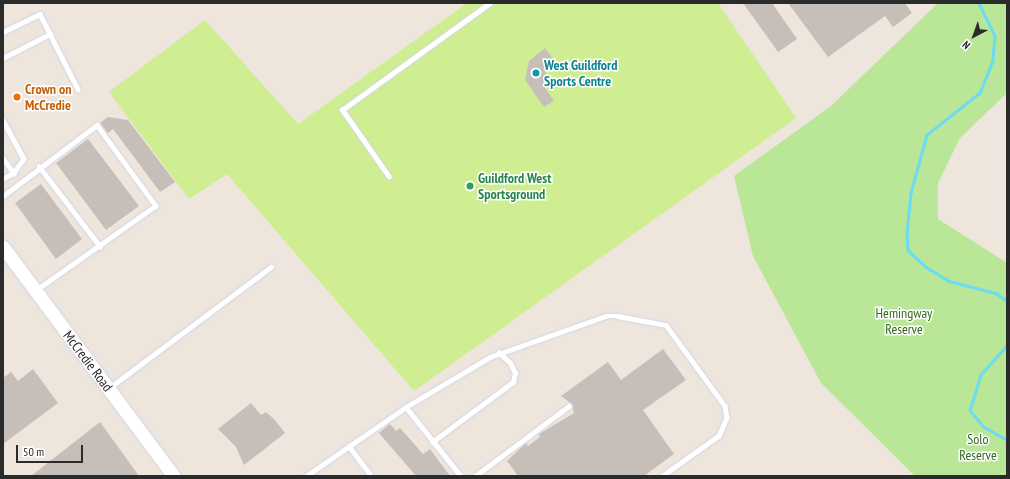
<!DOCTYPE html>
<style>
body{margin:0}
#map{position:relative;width:1010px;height:479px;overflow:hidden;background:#eee5dd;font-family:"PT Sans Narrow",sans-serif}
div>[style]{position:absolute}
.green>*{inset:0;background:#b9e697}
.pitch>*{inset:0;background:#cfee92}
.stream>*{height:2.5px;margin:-1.25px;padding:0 1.25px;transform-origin:1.25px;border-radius:1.25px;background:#6bdcf4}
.building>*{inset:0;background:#c6bfb9}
.roads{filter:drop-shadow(0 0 1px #d2d7e5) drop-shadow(0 0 1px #d2d7e5)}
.lane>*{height:4.5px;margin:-2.25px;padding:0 2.25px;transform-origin:2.25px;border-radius:2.25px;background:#fff}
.secondary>*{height:13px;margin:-6.5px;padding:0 6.5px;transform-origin:6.5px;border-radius:6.5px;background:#fff}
.dots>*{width:11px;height:11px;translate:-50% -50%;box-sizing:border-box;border:2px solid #fff;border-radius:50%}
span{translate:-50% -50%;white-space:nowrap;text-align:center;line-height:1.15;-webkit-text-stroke:3px #fff;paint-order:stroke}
.culture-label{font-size:14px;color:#0d838f;font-weight:700}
.left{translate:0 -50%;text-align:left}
.food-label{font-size:14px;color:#c56008;font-weight:700}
.leisure-label{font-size:14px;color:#27864d;font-weight:700}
.park-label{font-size:14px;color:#306c17}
.street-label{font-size:14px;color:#2b2b2b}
.frame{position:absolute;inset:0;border:4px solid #2b2b2b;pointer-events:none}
.north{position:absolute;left:954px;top:16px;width:40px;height:40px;-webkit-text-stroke:3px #fff;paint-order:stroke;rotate:221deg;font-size:11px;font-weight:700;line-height:16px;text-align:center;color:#2b2b2b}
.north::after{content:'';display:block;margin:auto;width:14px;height:18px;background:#2b2b2b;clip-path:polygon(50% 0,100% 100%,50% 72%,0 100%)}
.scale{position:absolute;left:16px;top:445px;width:67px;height:18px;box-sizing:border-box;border:2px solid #2b2b2b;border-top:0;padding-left:5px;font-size:12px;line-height:14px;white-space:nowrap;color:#2b2b2b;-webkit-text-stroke:3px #fff;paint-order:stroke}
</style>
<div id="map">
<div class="green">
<div style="clip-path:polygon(938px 3px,1007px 3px,1007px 93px,960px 138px,938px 183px,938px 219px,1007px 263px,1007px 476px,915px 476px,821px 383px,753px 256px,734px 176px,831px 106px)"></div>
</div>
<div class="pitch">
<div style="clip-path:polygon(467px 3px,718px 3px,796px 118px,414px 391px,227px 174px,189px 199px,109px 92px,205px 20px,298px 124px)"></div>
</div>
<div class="stream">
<div style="left:979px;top:3px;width:37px;rotate:64deg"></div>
<div style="left:995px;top:36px;width:25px;rotate:95deg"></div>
<div style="left:993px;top:61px;width:35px;rotate:112deg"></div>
<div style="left:980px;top:93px;width:68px;rotate:141.6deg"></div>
<div style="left:927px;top:135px;width:60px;rotate:105.4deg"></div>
<div style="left:911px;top:193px;width:41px;rotate:95.6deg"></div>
<div style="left:907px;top:234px;width:16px;rotate:86deg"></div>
<div style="left:908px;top:250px;width:25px;rotate:43deg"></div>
<div style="left:926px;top:267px;width:27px;rotate:31deg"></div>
<div style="left:949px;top:281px;width:49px;rotate:14.3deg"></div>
<div style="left:996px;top:293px;width:14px;rotate:36deg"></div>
<div style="left:1007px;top:346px;width:39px;rotate:132deg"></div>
<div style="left:981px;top:375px;width:37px;rotate:107deg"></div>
<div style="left:970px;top:410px;width:21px;rotate:51deg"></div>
<div style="left:983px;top:426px;width:28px;rotate:30deg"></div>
</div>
<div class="building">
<div style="clip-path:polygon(743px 3px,772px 3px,797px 39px,778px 52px)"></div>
<div style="clip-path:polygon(788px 3px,905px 3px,912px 13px,893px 27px,885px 16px,828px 57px)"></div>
<div style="clip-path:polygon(545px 48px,554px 60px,547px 66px,543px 85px,554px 101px,544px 107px,525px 80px,529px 61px)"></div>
<div style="clip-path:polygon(108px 117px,128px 120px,175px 182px,160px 192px,113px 129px,108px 133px,100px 123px)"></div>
<div style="clip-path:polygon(88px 139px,139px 206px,106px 230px,56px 163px)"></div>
<div style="clip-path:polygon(41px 184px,82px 239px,56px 259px,15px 203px)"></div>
<div style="clip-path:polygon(663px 349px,686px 380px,643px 410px,674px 454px,644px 476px,518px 476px,507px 461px,526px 443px,528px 446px,540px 437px,539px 434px,574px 413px,572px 404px,561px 396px,608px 362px,621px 380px)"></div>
<div style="clip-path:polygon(33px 369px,58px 403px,3px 444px,3px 378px,11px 372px,18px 381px)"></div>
<div style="clip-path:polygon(251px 403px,261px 415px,266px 412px,274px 419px,285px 433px,244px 465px,236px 447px,218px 429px)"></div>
<div style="clip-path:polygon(100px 422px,139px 476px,31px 476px)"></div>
<div style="clip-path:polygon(390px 424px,396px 431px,400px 428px,423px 454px,430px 449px,450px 476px,416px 476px,379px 433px)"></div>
</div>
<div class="roads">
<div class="lane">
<div style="left:3px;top:32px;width:41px;rotate:-25.9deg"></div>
<div style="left:40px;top:14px;width:22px;rotate:63deg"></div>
<div style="left:3px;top:58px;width:53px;rotate:-27.1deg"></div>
<div style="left:50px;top:34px;width:62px;rotate:63deg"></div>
<div style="left:3px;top:120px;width:44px;rotate:61.7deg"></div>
<div style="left:24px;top:159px;width:17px;rotate:126deg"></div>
<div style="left:14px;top:173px;width:13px;rotate:151deg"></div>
<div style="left:3px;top:158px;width:19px;rotate:54deg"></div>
<div style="left:39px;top:166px;width:101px;rotate:52.7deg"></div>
<div style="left:389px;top:177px;width:82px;rotate:-125deg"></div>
<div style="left:342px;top:110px;width:183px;rotate:-35.9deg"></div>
<div style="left:3px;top:196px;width:118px;rotate:-37.1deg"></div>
<div style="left:97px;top:125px;width:100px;rotate:53.9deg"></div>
<div style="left:156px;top:206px;width:146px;rotate:144.8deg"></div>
<div style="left:109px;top:388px;width:202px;rotate:-36.8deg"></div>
<div style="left:406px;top:407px;width:88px;rotate:51.4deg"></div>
<div style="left:432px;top:442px;width:101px;rotate:-36.5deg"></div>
<div style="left:513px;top:382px;width:9px;rotate:-77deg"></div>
<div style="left:515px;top:373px;width:11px;rotate:-117deg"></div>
<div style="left:510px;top:363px;width:15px;rotate:-138deg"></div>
<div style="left:349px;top:446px;width:38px;rotate:53deg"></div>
<div style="left:306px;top:476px;width:121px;rotate:-34.6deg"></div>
<div style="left:406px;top:407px;width:98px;rotate:-30.8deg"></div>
<div style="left:490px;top:357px;width:123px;rotate:-19.5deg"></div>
<div style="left:606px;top:316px;width:12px"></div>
<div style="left:618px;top:316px;width:49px;rotate:10.6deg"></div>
<div style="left:666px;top:325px;width:100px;rotate:53.9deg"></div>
<div style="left:725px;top:406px;width:12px;rotate:81deg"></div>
<div style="left:727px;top:418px;width:20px;rotate:114deg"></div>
<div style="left:719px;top:436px;width:69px;rotate:144.5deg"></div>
<div style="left:475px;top:476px;width:117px;rotate:-36.7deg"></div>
</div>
<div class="secondary">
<div style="left:3px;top:247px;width:286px;rotate:53.3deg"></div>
</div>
</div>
<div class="dots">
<div style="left:536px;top:73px;background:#0f9aa8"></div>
<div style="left:17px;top:97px;background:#e8710a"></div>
<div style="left:470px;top:186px;background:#2e9e5b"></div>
</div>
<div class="culture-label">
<span class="left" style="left:544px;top:73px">West Guildford<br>Sports Centre</span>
</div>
<div class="food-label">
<span class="left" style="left:25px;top:97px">Crown on<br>McCredie</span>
</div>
<div class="leisure-label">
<span class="left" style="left:478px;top:186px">Guildford West<br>Sportsground</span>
</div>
<div class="park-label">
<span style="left:904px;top:321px">Hemingway<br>Reserve</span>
<span style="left:978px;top:447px">Solo<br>Reserve</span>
</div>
<div class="street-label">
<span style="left:88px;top:361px;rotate:53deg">McCredie Road</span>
</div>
<div class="frame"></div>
<div class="north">N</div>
<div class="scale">50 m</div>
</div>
